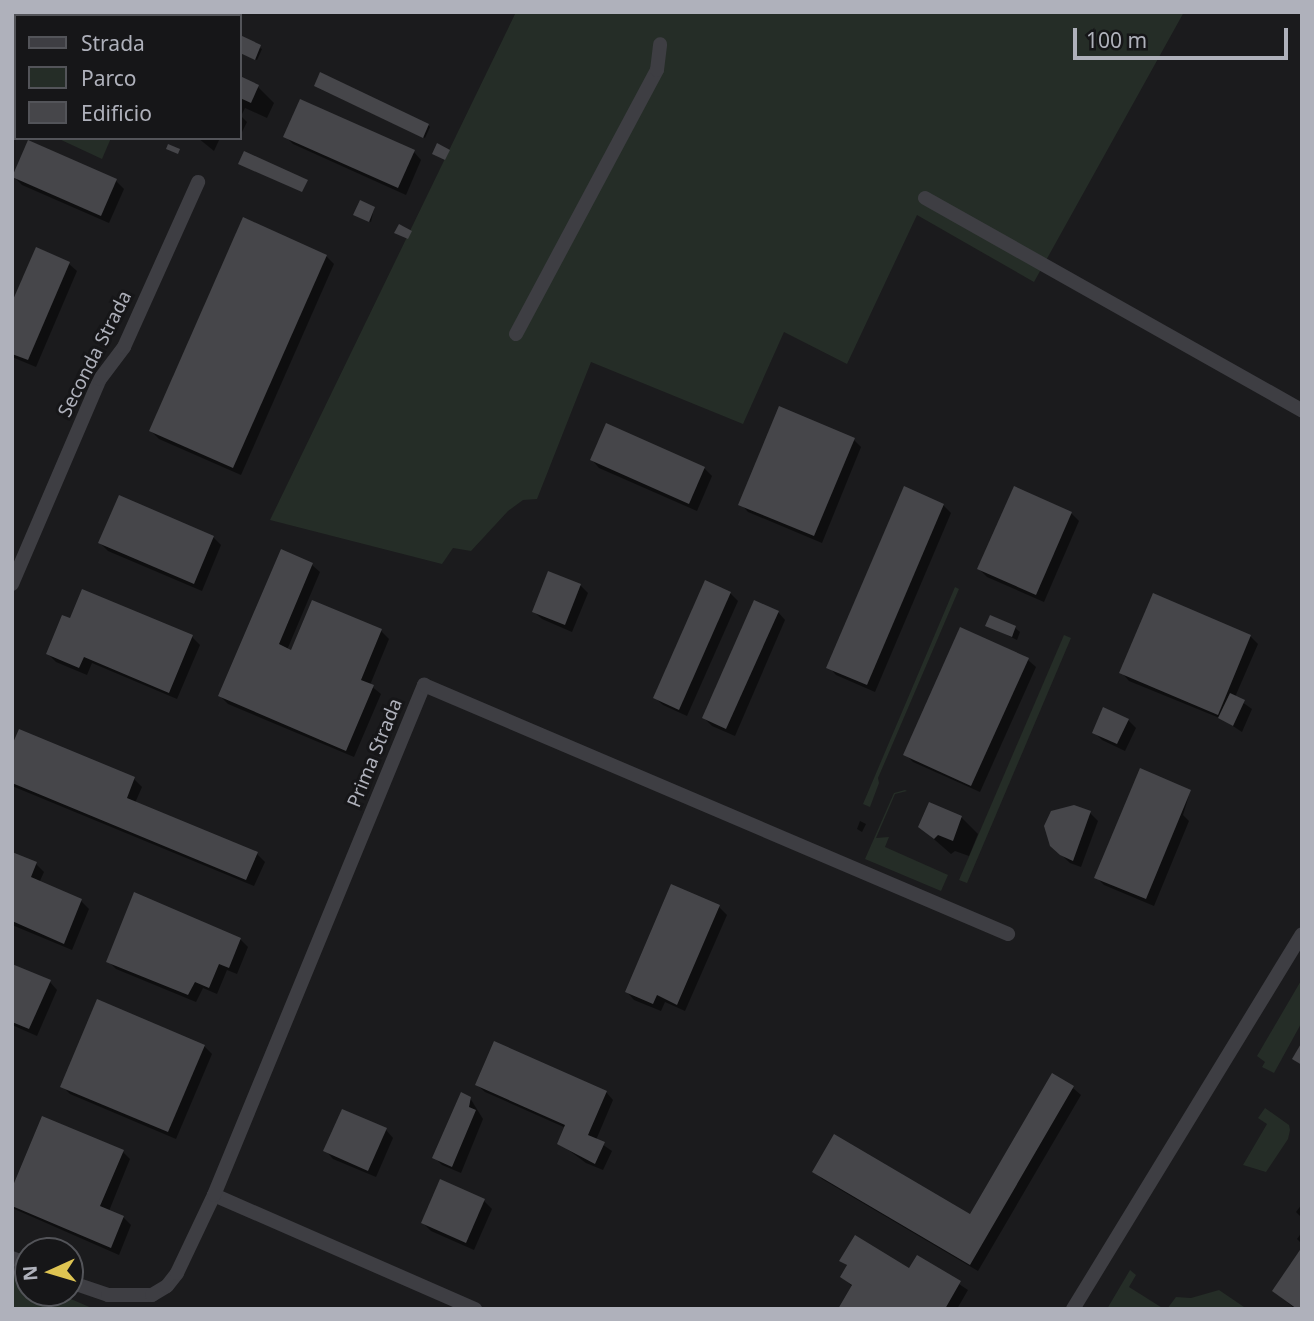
<!DOCTYPE html>
<style>
body{margin:0}
#map{position:relative;width:1314px;height:1321px;overflow:hidden;background:#1b1b1d;font-family:"Noto Sans",sans-serif}
div>[style]{position:absolute}
.green>*{inset:0;background:#252d27}
.shadow>*{inset:0;background:#0007}
.building>*{inset:0;background:#46464a}
.minor>*{height:14px;margin:-7px;padding:0 7px;transform-origin:7px;border-radius:7px;background:#3e3e43}
span{translate:-50% -50%;white-space:nowrap;text-align:center;line-height:1.15;-webkit-text-stroke:6px #161618;paint-order:stroke}
.street-label{font-size:19px;color:#afb1bb}
.frame{position:absolute;inset:0;border:14px solid #afb1bb;pointer-events:none}
.legend{position:absolute;left:14px;top:14px;width:228px;height:126px;box-sizing:border-box;background:#161618;border:2px solid #535459;margin:0;padding:9px 12px;list-style:none;font-size:21px;color:#afb1bb}
.legend li{display:flex;align-items:center;gap:14px;height:35px}
.legend b{width:35px;border:2px solid #535459}
.north{position:absolute;left:14px;top:1237px;width:70px;height:70px;box-sizing:border-box;background:#161618;border:2px solid #535459;border-radius:50%;rotate:266deg;font-size:19px;font-weight:700;line-height:28px;text-align:center;color:#afb1bb}
.north::after{content:'';display:block;margin:auto;width:24px;height:32px;background:#dec452;clip-path:polygon(50% 0,100% 100%,50% 72%,0 100%)}
.scale{position:absolute;left:1073px;top:28px;width:215px;height:32px;box-sizing:border-box;border:4px solid #afb1bb;border-top:0;padding-left:9px;font-size:21px;line-height:24px;white-space:nowrap;color:#afb1bb;-webkit-text-stroke:5px #161618;paint-order:stroke}
</style>
<div id="map">
<div class="green">
<div style="clip-path:polygon(516px 12px,1184px 12px,1034px 282px,917px 215px,847px 364px,784px 332px,743px 424px,591px 362px,537px 499px,523px 500px,508px 511px,471px 551px,453px 548px,442px 564px,270px 520px)"></div>
<div style="clip-path:polygon(57px 138px,111px 138px,102px 159px)"></div>
<div style="clip-path:polygon(955px 587px,959px 589px,878px 778px,879px 783px,870px 807px,863px 804px)"></div>
<div style="clip-path:polygon(1064px 635px,1071px 638px,967px 883px,959px 880px)"></div>
<div style="clip-path:polygon(905px 790px,907px 791px,895px 794px,876px 838px,889px 837px,885px 847px,948px 875px,941px 891px,865px 859px,894px 793px)"></div>
<div style="clip-path:polygon(1302px 979px,1302px 1022px,1274px 1073px,1262px 1067px,1265px 1062px,1257px 1056px)"></div>
<div style="clip-path:polygon(1265px 1108px,1289px 1125px,1290px 1130px,1288px 1139px,1266px 1172px,1243px 1165px,1267px 1124px,1258px 1118px)"></div>
<div style="clip-path:polygon(1130px 1270px,1136px 1275px,1129px 1287px,1164px 1309px,1107px 1309px)"></div>
<div style="clip-path:polygon(12px 1274px,28px 1281px,28px 1293px,57px 1293px,94px 1309px,12px 1309px)"></div>
<div style="clip-path:polygon(1219px 1290px,1247px 1309px,1167px 1309px,1176px 1297px,1191px 1298px)"></div>
</div>
<div class="shadow">
<div style="clip-path:polygon(12px 12px,29px 12px,28px 16px,16px 16px,16px 45px,12px 53px)"></div>
<div style="clip-path:polygon(89px 12px,99px 12px,107px 16px,87px 16px)"></div>
<div style="clip-path:polygon(240px 37px,262px 49px,257px 60px,240px 53px)"></div>
<div style="clip-path:polygon(240px 78px,258px 87px,274px 103px,267px 118px,245px 108px,241px 116px,247px 122px,242px 132px,240px 131px)"></div>
<div style="clip-path:polygon(318px 88px,428px 125px,430px 127px,425px 138px)"></div>
<div style="clip-path:polygon(285px 136px,414px 152px,421px 160px,406px 195px,293px 144px)"></div>
<div style="clip-path:polygon(198px 138px,220px 138px,214px 151px)"></div>
<div style="clip-path:polygon(14px 177px,116px 181px,124px 189px,109px 223px,22px 185px)"></div>
<div style="clip-path:polygon(374px 208px,371px 222px,357px 216px)"></div>
<div style="clip-path:polygon(326px 256px,334px 264px,241px 475px,159px 439px,151px 431px)"></div>
<div style="clip-path:polygon(69px 264px,77px 271px,36px 367px,12px 357px,12px 307px)"></div>
<div style="clip-path:polygon(854px 440px,861px 447px,822px 543px,748px 512px,741px 504px)"></div>
<div style="clip-path:polygon(592px 460px,704px 468px,712px 476px,697px 511px,599px 468px)"></div>
<div style="clip-path:polygon(1015px 488px,1071px 513px,1079px 521px,1044px 602px,987px 577px,979px 569px)"></div>
<div style="clip-path:polygon(943px 505px,951px 513px,875px 692px,836px 675px,829px 667px)"></div>
<div style="clip-path:polygon(213px 537px,221px 545px,202px 591px,108px 551px,100px 543px)"></div>
<div style="clip-path:polygon(282px 551px,312px 565px,320px 572px,287px 650px,292px 653px,313px 602px,381px 631px,389px 639px,370px 685px,381px 694px,354px 757px,228px 704px,220px 696px)"></div>
<div style="clip-path:polygon(580px 585px,588px 593px,572px 632px,542px 619px,534px 612px)"></div>
<div style="clip-path:polygon(730px 593px,738px 601px,687px 716px,663px 705px,655px 698px)"></div>
<div style="clip-path:polygon(778px 612px,785px 620px,735px 736px,712px 726px,704px 718px)"></div>
<div style="clip-path:polygon(987px 625px,1015px 628px,1020px 632px,1017px 640px)"></div>
<div style="clip-path:polygon(1250px 636px,1258px 644px,1235px 697px,1252px 709px,1242px 732px,1222px 719px,1129px 681px,1122px 673px)"></div>
<div style="clip-path:polygon(192px 637px,200px 645px,177px 699px,92px 663px,87px 675px,56px 662px,48px 654px)"></div>
<div style="clip-path:polygon(1028px 660px,1036px 667px,980px 792px,913px 762px,905px 754px)"></div>
<div style="clip-path:polygon(1128px 720px,1136px 728px,1125px 751px,1102px 740px,1094px 732px)"></div>
<div style="clip-path:polygon(12px 749px,134px 779px,142px 787px,135px 803px,257px 854px,265px 862px,254px 886px,12px 786px)"></div>
<div style="clip-path:polygon(1190px 792px,1183px 815px,1189px 821px,1154px 906px,1104px 885px,1096px 877px)"></div>
<div style="clip-path:polygon(1090px 813px,1098px 821px,1081px 867px,1070px 863px,1051px 845px)"></div>
<div style="clip-path:polygon(961px 817px,978px 834px,969px 856px,955px 851px,951px 854px,920px 827px)"></div>
<div style="clip-path:polygon(860px 821px,866px 824px,862px 832px,857px 829px)"></div>
<div style="clip-path:polygon(12px 854px,36px 864px,44px 872px,39px 883px,81px 901px,89px 909px,72px 950px,12px 925px)"></div>
<div style="clip-path:polygon(719px 907px,727px 915px,685px 1011px,665px 1002px,661px 1011px,634px 1000px,627px 992px)"></div>
<div style="clip-path:polygon(240px 939px,248px 947px,237px 974px,227px 970px,217px 994px,203px 988px,196px 1002px,116px 969px,108px 961px)"></div>
<div style="clip-path:polygon(12px 966px,50px 982px,57px 990px,37px 1036px,12px 1025px)"></div>
<div style="clip-path:polygon(204px 1046px,212px 1054px,176px 1139px,70px 1094px,62px 1086px)"></div>
<div style="clip-path:polygon(477px 1085px,606px 1092px,613px 1100px,596px 1140px,612px 1151px,603px 1170px,586px 1163px,559px 1143px,566px 1128px,485px 1092px)"></div>
<div style="clip-path:polygon(1073px 1088px,1081px 1095px,978px 1271px,822px 1179px,815px 1172px,970px 1217px)"></div>
<div style="clip-path:polygon(470px 1098px,483px 1119px,461px 1173px,442px 1165px,434px 1157px)"></div>
<div style="clip-path:polygon(386px 1130px,393px 1138px,376px 1177px,333px 1159px,326px 1151px)"></div>
<div style="clip-path:polygon(123px 1152px,130px 1159px,109px 1211px,123px 1217px,131px 1225px,119px 1255px,12px 1208px,12px 1193px)"></div>
<div style="clip-path:polygon(440px 1182px,484px 1201px,492px 1209px,474px 1250px,431px 1231px,423px 1223px)"></div>
<div style="clip-path:polygon(1302px 1204px,1302px 1218px,1296px 1212px)"></div>
<div style="clip-path:polygon(1302px 1232px,1302px 1244px,1297px 1239px)"></div>
<div style="clip-path:polygon(918px 1257px,968px 1290px,957px 1309px,840px 1309px,853px 1287px,842px 1277px,848px 1267px,842px 1260px,910px 1270px)"></div>
<div style="clip-path:polygon(1274px 1291px,1302px 1309px,1295px 1309px)"></div>
</div>
<div class="building">
<div style="clip-path:polygon(240px 35px,261px 45px,255px 60px,240px 53px)"></div>
<div style="clip-path:polygon(320px 72px,429px 124px,423px 138px,314px 86px)"></div>
<div style="clip-path:polygon(240px 76px,259px 85px,251px 103px,240px 98px)"></div>
<div style="clip-path:polygon(300px 99px,415px 150px,398px 188px,283px 137px)"></div>
<div style="clip-path:polygon(28px 140px,117px 179px,101px 216px,12px 177px)"></div>
<div style="clip-path:polygon(437px 143px,450px 150px,445px 160px,432px 154px)"></div>
<div style="clip-path:polygon(168px 144px,180px 149px,178px 154px,166px 149px)"></div>
<div style="clip-path:polygon(244px 151px,308px 180px,302px 192px,238px 164px)"></div>
<div style="clip-path:polygon(360px 200px,375px 207px,369px 222px,353px 215px)"></div>
<div style="clip-path:polygon(243px 217px,327px 255px,233px 468px,149px 431px)"></div>
<div style="clip-path:polygon(399px 224px,412px 231px,408px 239px,394px 233px)"></div>
<div style="clip-path:polygon(36px 247px,70px 262px,28px 360px,12px 354px,12px 302px)"></div>
<div style="clip-path:polygon(779px 406px,855px 438px,814px 536px,738px 505px)"></div>
<div style="clip-path:polygon(606px 423px,705px 467px,689px 504px,590px 460px)"></div>
<div style="clip-path:polygon(904px 486px,944px 504px,867px 685px,826px 668px)"></div>
<div style="clip-path:polygon(1014px 486px,1072px 512px,1036px 595px,977px 569px)"></div>
<div style="clip-path:polygon(119px 495px,214px 536px,194px 584px,98px 543px)"></div>
<div style="clip-path:polygon(281px 549px,313px 563px,279px 644px,291px 650px,312px 600px,382px 629px,361px 680px,374px 685px,346px 751px,218px 696px)"></div>
<div style="clip-path:polygon(548px 571px,581px 584px,565px 625px,532px 612px)"></div>
<div style="clip-path:polygon(705px 580px,731px 592px,679px 710px,653px 698px)"></div>
<div style="clip-path:polygon(82px 589px,193px 635px,169px 693px,84px 657px,79px 668px,46px 654px,62px 615px,70px 618px)"></div>
<div style="clip-path:polygon(1153px 593px,1251px 635px,1218px 715px,1119px 673px)"></div>
<div style="clip-path:polygon(754px 600px,779px 611px,726px 729px,702px 718px)"></div>
<div style="clip-path:polygon(990px 615px,1016px 626px,1012px 637px,985px 626px)"></div>
<div style="clip-path:polygon(960px 627px,1029px 658px,971px 786px,903px 755px)"></div>
<div style="clip-path:polygon(1230px 693px,1245px 700px,1233px 726px,1218px 718px)"></div>
<div style="clip-path:polygon(1103px 707px,1129px 719px,1117px 744px,1092px 733px)"></div>
<div style="clip-path:polygon(19px 729px,135px 777px,127px 798px,258px 852px,246px 880px,12px 783px,12px 745px)"></div>
<div style="clip-path:polygon(1140px 768px,1191px 790px,1146px 899px,1094px 878px)"></div>
<div style="clip-path:polygon(929px 802px,962px 816px,953px 841px,938px 835px,934px 839px,918px 827px)"></div>
<div style="clip-path:polygon(1074px 805px,1091px 811px,1073px 861px,1060px 855px,1050px 846px,1044px 826px,1051px 811px)"></div>
<div style="clip-path:polygon(12px 852px,37px 862px,31px 877px,82px 899px,64px 944px,12px 921px)"></div>
<div style="clip-path:polygon(671px 884px,720px 905px,677px 1005px,657px 995px,653px 1004px,625px 992px)"></div>
<div style="clip-path:polygon(134px 892px,241px 938px,229px 968px,219px 964px,209px 988px,195px 982px,188px 995px,106px 962px)"></div>
<div style="clip-path:polygon(12px 964px,51px 980px,29px 1029px,12px 1022px)"></div>
<div style="clip-path:polygon(97px 999px,205px 1045px,168px 1132px,60px 1087px)"></div>
<div style="clip-path:polygon(494px 1041px,607px 1091px,588px 1135px,605px 1142px,595px 1164px,557px 1144px,565px 1125px,475px 1085px)"></div>
<div style="clip-path:polygon(1302px 1042px,1302px 1065px,1292px 1059px)"></div>
<div style="clip-path:polygon(1052px 1073px,1074px 1086px,970px 1265px,812px 1172px,834px 1134px,970px 1214px)"></div>
<div style="clip-path:polygon(461px 1092px,471px 1097px,469px 1107px,476px 1110px,452px 1167px,432px 1158px)"></div>
<div style="clip-path:polygon(342px 1109px,387px 1128px,368px 1171px,323px 1151px)"></div>
<div style="clip-path:polygon(42px 1116px,124px 1150px,100px 1206px,124px 1216px,111px 1248px,12px 1206px,12px 1188px)"></div>
<div style="clip-path:polygon(440px 1179px,485px 1199px,466px 1243px,421px 1223px)"></div>
<div style="clip-path:polygon(855px 1235px,909px 1268px,917px 1255px,961px 1281px,945px 1309px,838px 1309px,852px 1285px,840px 1277px,847px 1265px,839px 1261px)"></div>
<div style="clip-path:polygon(1302px 1247px,1302px 1309px,1297px 1309px,1272px 1291px)"></div>
</div>
<div class="minor">
<div style="left:925px;top:198px;width:433px;rotate:29.4deg"></div>
<div style="left:516px;top:334px;width:299px;rotate:-61.9deg"></div>
<div style="left:657px;top:70px;width:26px;rotate:-83deg"></div>
<div style="left:12px;top:584px;width:223px;rotate:-66.8deg"></div>
<div style="left:100px;top:379px;width:40px;rotate:-53deg"></div>
<div style="left:124px;top:347px;width:181px;rotate:-65.8deg"></div>
<div style="left:214px;top:1195px;width:285px;rotate:23.6deg"></div>
<div style="left:12px;top:1258px;width:17px;rotate:21deg"></div>
<div style="left:70px;top:1282px;width:40px;rotate:18.9deg"></div>
<div style="left:108px;top:1295px;width:44px"></div>
<div style="left:152px;top:1295px;width:17px;rotate:-31deg"></div>
<div style="left:167px;top:1286px;width:16px;rotate:-52deg"></div>
<div style="left:177px;top:1273px;width:86px;rotate:-64.6deg"></div>
<div style="left:214px;top:1195px;width:552px;rotate:-67.62deg"></div>
<div style="left:424px;top:685px;width:635px;rotate:23.09deg"></div>
<div style="left:1073px;top:1309px;width:439px;rotate:-58.6deg"></div>
</div>
<div class="street-label">
<span style="left:95px;top:354px;rotate:-63deg">Seconda Strada</span>
<span style="left:375px;top:753px;rotate:-68deg">Prima Strada</span>
</div>
<div class="frame"></div>
<ul class="legend">
<li><b style="height:9px;background:#3e3e43"></b>Strada</li>
<li><b style="height:19px;background:#252d27"></b>Parco</li>
<li><b style="height:19px;background:#46464a"></b>Edificio</li>
</ul>
<div class="north">N</div>
<div class="scale">100 m</div>
</div>
